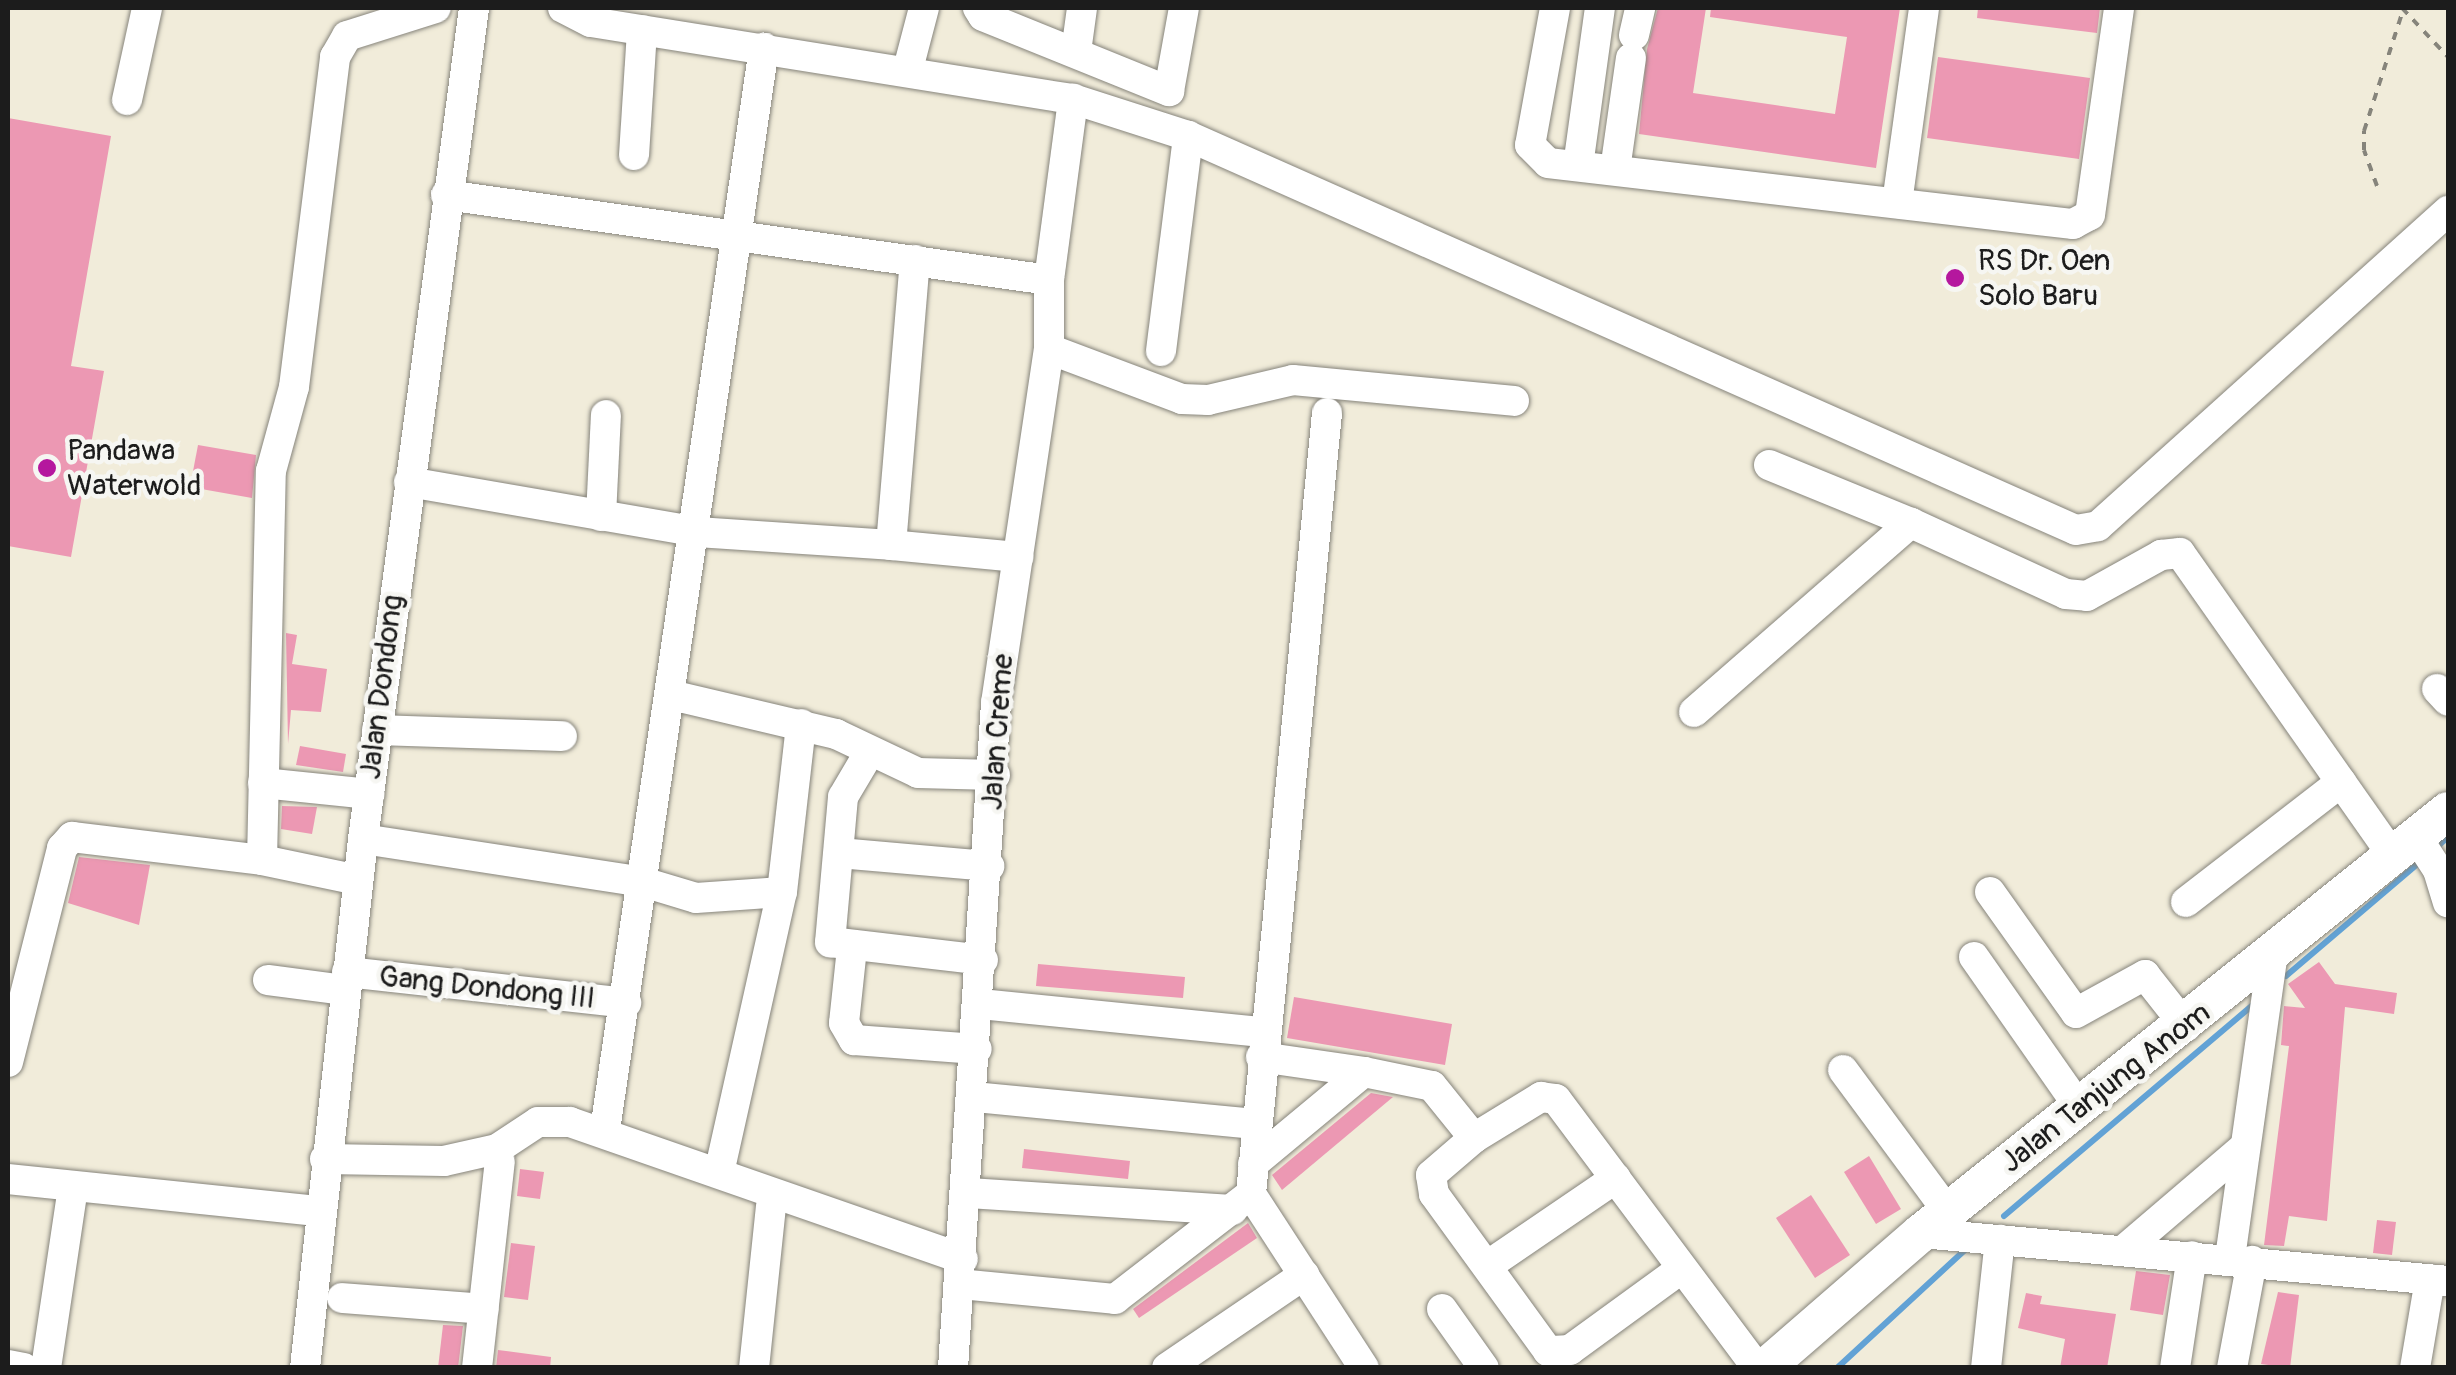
<!DOCTYPE html>
<style>
body{margin:0}
#map{position:relative;width:2456px;height:1375px;overflow:hidden;background:#f1ecda;font-family:Pangolin,sans-serif}
div>[style]{position:absolute}
.stream>*{height:6px;margin:-3px;padding:0 3px;transform-origin:3px;border-radius:3px;background:#62a2d5}
.building>*{inset:0;background:#ec98b3}
.path>*{height:4px;margin-top:-2px;transform-origin:0;background:repeating-linear-gradient(90deg,#86847b 0 8px,transparent 0 16px)}
.roads{filter:drop-shadow(0 0 2px #86847b) drop-shadow(0 0 2px #86847b)}
.minor>*{height:30px;margin:-15px;padding:0 15px;transform-origin:15px;border-radius:15px;background:#fff}
.major>*{height:38px;margin:-19px;padding:0 19px;transform-origin:19px;border-radius:19px;background:#fff}
.dots>*{width:28px;height:28px;translate:-50% -50%;box-sizing:border-box;border:5px solid #f6f6f2;border-radius:50%}
span{translate:-50% -50%;white-space:nowrap;text-align:center;line-height:1.15;-webkit-text-stroke:9px #f6f6f2;paint-order:stroke}
.poi-label{font-size:30px;color:#1c1c1c}
.left{translate:0 -50%;text-align:left}
.street-label{font-size:30px;color:#1c1c1c}
.frame{position:absolute;inset:0;border:10px solid #1c1c1c;pointer-events:none}
</style>
<div id="map">
<div class="stream">
<div style="left:2438px;top:846px;width:13px;rotate:-42deg"></div>
<div style="left:2286px;top:976px;width:175px;rotate:-40.4deg"></div>
<div style="left:2004px;top:1216px;width:326px;rotate:-40.3deg"></div>
<div style="left:1837px;top:1368px;width:177px;rotate:-42.7deg"></div>
</div>
<div class="building">
<div style="clip-path:polygon(1658px 8px,1706px 8px,1693px 93px,1835px 114px,1847px 37px,1710px 17px,1711px 8px,1900px 8px,1876px 168px,1639px 134px,1647px 49px)"></div>
<div style="clip-path:polygon(1978px 8px,2100px 8px,2097px 33px,1977px 18px)"></div>
<div style="clip-path:polygon(1938px 57px,2090px 78px,2079px 159px,1927px 138px)"></div>
<div style="clip-path:polygon(8px 118px,111px 136px,71px 366px,104px 371px,71px 557px,8px 546px)"></div>
<div style="clip-path:polygon(198px 445px,256px 455px,252px 498px,190px 487px)"></div>
<div style="clip-path:polygon(286px 633px,297px 635px,292px 664px,327px 669px,321px 712px,291px 710px,288px 744px)"></div>
<div style="clip-path:polygon(300px 746px,346px 754px,343px 772px,296px 765px)"></div>
<div style="clip-path:polygon(282px 806px,317px 807px,312px 834px,281px 829px)"></div>
<div style="clip-path:polygon(79px 857px,150px 865px,139px 925px,68px 903px)"></div>
<div style="clip-path:polygon(2319px 962px,2335px 984px,2397px 993px,2394px 1014px,2345px 1007px,2327px 1221px,2289px 1216px,2284px 1246px,2264px 1245px,2289px 1046px,2281px 1045px,2284px 1006px,2305px 1008px,2288px 984px)"></div>
<div style="clip-path:polygon(1038px 964px,1185px 977px,1183px 998px,1036px 986px)"></div>
<div style="clip-path:polygon(1294px 997px,1452px 1024px,1445px 1065px,1287px 1038px)"></div>
<div style="clip-path:polygon(1371px 1093px,1393px 1097px,1282px 1190px,1272px 1175px)"></div>
<div style="clip-path:polygon(1024px 1149px,1130px 1161px,1128px 1179px,1022px 1168px)"></div>
<div style="clip-path:polygon(1869px 1156px,1901px 1209px,1876px 1224px,1844px 1172px)"></div>
<div style="clip-path:polygon(520px 1169px,544px 1172px,540px 1199px,517px 1196px)"></div>
<div style="clip-path:polygon(1811px 1195px,1850px 1255px,1815px 1278px,1776px 1218px)"></div>
<div style="clip-path:polygon(2377px 1220px,2396px 1222px,2392px 1255px,2373px 1253px)"></div>
<div style="clip-path:polygon(1248px 1223px,1257px 1238px,1139px 1318px,1133px 1309px)"></div>
<div style="clip-path:polygon(511px 1243px,535px 1246px,528px 1300px,504px 1297px)"></div>
<div style="clip-path:polygon(2136px 1271px,2170px 1275px,2163px 1315px,2130px 1310px)"></div>
<div style="clip-path:polygon(2278px 1292px,2299px 1295px,2290px 1368px,2261px 1364px)"></div>
<div style="clip-path:polygon(2026px 1293px,2042px 1296px,2040px 1304px,2116px 1314px,2107px 1368px,2060px 1368px,2065px 1339px,2018px 1328px)"></div>
<div style="clip-path:polygon(443px 1325px,463px 1326px,458px 1368px,438px 1368px)"></div>
<div style="clip-path:polygon(498px 1350px,551px 1357px,550px 1368px,496px 1368px)"></div>
</div>
<div class="path">
<div style="left:2402px;top:8px;width:67px;rotate:46.8deg"></div>
<div style="left:2377px;top:186px;width:38px;rotate:-110deg"></div>
<div style="left:2364px;top:150px;width:19px;rotate:-90deg"></div>
<div style="left:2364px;top:131px;width:127px;rotate:-72.1deg"></div>
</div>
<div class="roads">
<div class="minor">
<div style="left:563px;top:8px;width:31px;rotate:27deg"></div>
<div style="left:591px;top:22px;width:488px;rotate:9.1deg"></div>
<div style="left:1073px;top:99px;width:121px;rotate:17.8deg"></div>
<div style="left:1188px;top:136px;width:971px;rotate:23.93deg"></div>
<div style="left:2076px;top:530px;width:22px;rotate:-10deg"></div>
<div style="left:2098px;top:526px;width:471px;rotate:-42deg"></div>
<div style="left:978px;top:8px;width:9px;rotate:58deg"></div>
<div style="left:983px;top:16px;width:201px;rotate:22deg"></div>
<div style="left:1169px;top:91px;width:84px;rotate:-79.8deg"></div>
<div style="left:1555px;top:8px;width:139px;rotate:100.3deg"></div>
<div style="left:1530px;top:145px;width:25px;rotate:45deg"></div>
<div style="left:1548px;top:163px;width:529px;rotate:6.63deg"></div>
<div style="left:2073px;top:224px;width:19px;rotate:-28deg"></div>
<div style="left:2090px;top:215px;width:209px;rotate:-82deg"></div>
<div style="left:1634px;top:35px;width:28px;rotate:-77deg"></div>
<div style="left:1076px;top:52px;width:44px;rotate:-82.2deg"></div>
<div style="left:908px;top:69px;width:63px;rotate:-75.3deg"></div>
<div style="left:127px;top:100px;width:94px;rotate:-77.7deg"></div>
<div style="left:634px;top:155px;width:125px;rotate:-86.3deg"></div>
<div style="left:1578px;top:166px;width:160px;rotate:-82.1deg"></div>
<div style="left:1615px;top:170px;width:113px;rotate:-81.9deg"></div>
<div style="left:446px;top:195px;width:609px;rotate:8.02deg"></div>
<div style="left:1897px;top:203px;width:197px;rotate:-82.1deg"></div>
<div style="left:1049px;top:349px;width:142px;rotate:20.6deg"></div>
<div style="left:1182px;top:399px;width:26px;rotate:2deg"></div>
<div style="left:1208px;top:400px;width:87px;rotate:-13.2deg"></div>
<div style="left:1293px;top:380px;width:222px;rotate:5.4deg"></div>
<div style="left:1161px;top:351px;width:217px;rotate:-82.8deg"></div>
<div style="left:1327px;top:413px;width:785px;rotate:95.56deg"></div>
<div style="left:1251px;top:1194px;width:207px;rotate:57deg"></div>
<div style="left:1769px;top:465px;width:153px;rotate:22.2deg"></div>
<div style="left:409px;top:482px;width:292px;rotate:9.8deg"></div>
<div style="left:697px;top:532px;width:194px;rotate:3.8deg"></div>
<div style="left:891px;top:545px;width:286px;rotate:-85.2deg"></div>
<div style="left:601px;top:516px;width:101px;rotate:-87.2deg"></div>
<div style="left:891px;top:545px;width:128px;rotate:5.4deg"></div>
<div style="left:2437px;top:689px;width:16px;rotate:47deg"></div>
<div style="left:671px;top:695px;width:170px;rotate:13.3deg"></div>
<div style="left:836px;top:734px;width:91px;rotate:25.4deg"></div>
<div style="left:918px;top:773px;width:77px;rotate:1.5deg"></div>
<div style="left:1694px;top:712px;width:288px;rotate:-41.1deg"></div>
<div style="left:1911px;top:523px;width:170px;rotate:24.6deg"></div>
<div style="left:2066px;top:594px;width:21px;rotate:5deg"></div>
<div style="left:2087px;top:596px;width:85px;rotate:-29deg"></div>
<div style="left:2161px;top:555px;width:19px;rotate:-6deg"></div>
<div style="left:2180px;top:553px;width:369px;rotate:54.9deg"></div>
<div style="left:377px;top:730px;width:185px;rotate:1.9deg"></div>
<div style="left:869px;top:753px;width:51px;rotate:120.6deg"></div>
<div style="left:843px;top:797px;width:146px;rotate:95.1deg"></div>
<div style="left:830px;top:942px;width:154px;rotate:6.7deg"></div>
<div style="left:263px;top:783px;width:107px;rotate:5.9deg"></div>
<div style="left:2416px;top:836px;width:40px;rotate:57.1deg"></div>
<div style="left:2438px;top:870px;width:34px;rotate:73deg"></div>
<div style="left:363px;top:839px;width:283px;rotate:8.7deg"></div>
<div style="left:643px;top:882px;width:55px;rotate:16.8deg"></div>
<div style="left:696px;top:898px;width:86px;rotate:-4deg"></div>
<div style="left:839px;top:853px;width:151px;rotate:5deg"></div>
<div style="left:262px;top:860px;width:389px;rotate:-88.7deg"></div>
<div style="left:271px;top:471px;width:87px;rotate:-74.7deg"></div>
<div style="left:294px;top:387px;width:333px;rotate:-82.9deg"></div>
<div style="left:335px;top:57px;width:24px;rotate:-60deg"></div>
<div style="left:347px;top:36px;width:93px;rotate:-17.5deg"></div>
<div style="left:1990px;top:892px;width:148px;rotate:54.6deg"></div>
<div style="left:2076px;top:1013px;width:79px;rotate:-28.8deg"></div>
<div style="left:2145px;top:975px;width:66px;rotate:51.7deg"></div>
<div style="left:2186px;top:902px;width:196px;rotate:-37.7deg"></div>
<div style="left:852px;top:948px;width:75px;rotate:96.1deg"></div>
<div style="left:844px;top:1023px;width:20px;rotate:60deg"></div>
<div style="left:854px;top:1040px;width:123px;rotate:4.2deg"></div>
<div style="left:1974px;top:957px;width:183px;rotate:55deg"></div>
<div style="left:347px;top:972px;width:281px;rotate:6.3deg"></div>
<div style="left:268px;top:980px;width:78px;rotate:7.4deg"></div>
<div style="left:980px;top:1004px;width:284px;rotate:5.7deg"></div>
<div style="left:1261px;top:1057px;width:104px;rotate:8.3deg"></div>
<div style="left:8px;top:1062px;width:221px;rotate:-75.8deg"></div>
<div style="left:62px;top:848px;width:15px;rotate:-48deg"></div>
<div style="left:72px;top:837px;width:191px;rotate:6.9deg"></div>
<div style="left:262px;top:860px;width:98px;rotate:11.8deg"></div>
<div style="left:1843px;top:1070px;width:177px;rotate:53.5deg"></div>
<div style="left:975px;top:1097px;width:282px;rotate:5.5deg"></div>
<div style="left:605px;top:1130px;width:1094px;rotate:-81.64deg"></div>
<div style="left:325px;top:1159px;width:119px;rotate:1deg"></div>
<div style="left:444px;top:1161px;width:54px;rotate:-12.8deg"></div>
<div style="left:497px;top:1149px;width:49px;rotate:-33.4deg"></div>
<div style="left:538px;top:1122px;width:32px"></div>
<div style="left:570px;top:1122px;width:416px;rotate:19.2deg"></div>
<div style="left:1253px;top:1164px;width:144px;rotate:-39.7deg"></div>
<div style="left:1364px;top:1072px;width:69px;rotate:11.6deg"></div>
<div style="left:1432px;top:1086px;width:67px;rotate:51.1deg"></div>
<div style="left:719px;top:1173px;width:288px;rotate:-77.4deg"></div>
<div style="left:782px;top:892px;width:169px;rotate:-83.5deg"></div>
<div style="left:8px;top:1179px;width:313px;rotate:5.9deg"></div>
<div style="left:968px;top:1193px;width:265px;rotate:3.7deg"></div>
<div style="left:1921px;top:1233px;width:529px;rotate:5.2deg"></div>
<div style="left:2124px;top:1250px;width:154px;rotate:-40.5deg"></div>
<div style="left:2230px;top:1258px;width:303px;rotate:-82deg"></div>
<div style="left:1487px;top:1266px;width:156px;rotate:-34.3deg"></div>
<div style="left:1681px;top:1269px;width:137px;rotate:143.9deg"></div>
<div style="left:1570px;top:1350px;width:22px;rotate:177deg"></div>
<div style="left:1548px;top:1351px;width:194px;rotate:-126deg"></div>
<div style="left:1434px;top:1194px;width:19px;rotate:-99deg"></div>
<div style="left:1431px;top:1175px;width:57px;rotate:-40.7deg"></div>
<div style="left:1474px;top:1138px;width:79px;rotate:-31.5deg"></div>
<div style="left:1541px;top:1097px;width:15px;rotate:8deg"></div>
<div style="left:1556px;top:1099px;width:336px;rotate:53.2deg"></div>
<div style="left:960px;top:1284px;width:156px;rotate:5.5deg"></div>
<div style="left:1115px;top:1299px;width:172px;rotate:-37.7deg"></div>
<div style="left:342px;top:1298px;width:142px;rotate:4.4deg"></div>
<div style="left:1442px;top:1309px;width:72px;rotate:54.6deg"></div>
<div style="left:8px;top:1365px;width:16px;rotate:11deg"></div>
<div style="left:46px;top:1368px;width:183px;rotate:-81.5deg"></div>
<div style="left:305px;top:1368px;width:532px;rotate:-83.74deg"></div>
<div style="left:363px;top:839px;width:838px;rotate:-82.39deg"></div>
<div style="left:477px;top:1368px;width:208px;rotate:-83.7deg"></div>
<div style="left:754px;top:1368px;width:163px;rotate:-84deg"></div>
<div style="left:953px;top:1368px;width:666px;rotate:-86.3deg"></div>
<div style="left:996px;top:703px;width:358px;rotate:-81.5deg"></div>
<div style="left:1049px;top:349px;width:69px;rotate:-90deg"></div>
<div style="left:1049px;top:280px;width:183px;rotate:-82.4deg"></div>
<div style="left:1167px;top:1368px;width:166px;rotate:-34.2deg"></div>
<div style="left:1986px;top:1368px;width:129px;rotate:-83.8deg"></div>
<div style="left:2175px;top:1368px;width:113px;rotate:-81.4deg"></div>
<div style="left:2232px;top:1368px;width:109px;rotate:-79.4deg"></div>
<div style="left:2415px;top:1368px;width:90px;rotate:-80.4deg"></div>
</div>
<div class="major">
<div style="left:1765px;top:1368px;width:206px;rotate:-40.9deg"></div>
<div style="left:1921px;top:1233px;width:675px;rotate:-38.69deg"></div>
</div>
</div>
<div class="dots">
<div style="left:1955px;top:278px;background:#b5179e"></div>
<div style="left:47px;top:468px;background:#b5179e"></div>
</div>
<div class="poi-label">
<span class="left" style="left:1978px;top:278px">RS Dr. Oen<br>Solo Baru</span>
<span class="left" style="left:67px;top:468px">Pandawa<br>Waterwold</span>
</div>
<div class="street-label">
<span style="left:382px;top:687px;rotate:-83deg">Jalan Dondong</span>
<span style="left:998px;top:732px;rotate:-86deg">Jalan Creme</span>
<span style="left:487px;top:988px;rotate:6deg">Gang Dondong III</span>
<span style="left:2106px;top:1088px;rotate:-38deg">Jalan Tanjung Anom</span>
</div>
<div class="frame"></div>
</div>
